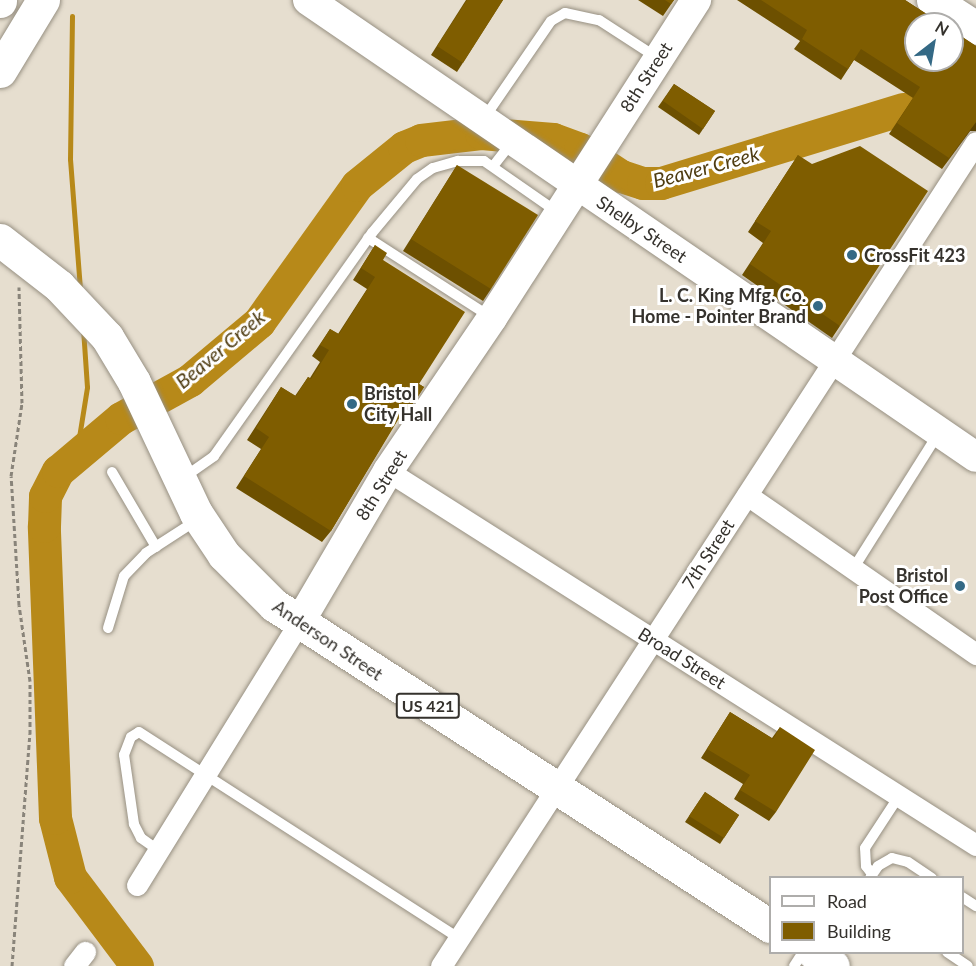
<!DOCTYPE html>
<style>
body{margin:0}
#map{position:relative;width:976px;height:966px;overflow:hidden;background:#e6decf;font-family:Lato,sans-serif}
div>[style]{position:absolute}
.stream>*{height:5px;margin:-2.5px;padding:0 2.5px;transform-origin:2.5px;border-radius:2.5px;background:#b78919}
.river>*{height:33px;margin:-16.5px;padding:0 16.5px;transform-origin:16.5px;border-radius:16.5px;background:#b78919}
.path>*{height:3px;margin-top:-1.5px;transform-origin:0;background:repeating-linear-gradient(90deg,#89847a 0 4.5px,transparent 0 7.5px)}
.roads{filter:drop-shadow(0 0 2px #979082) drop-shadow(0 0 2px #979082)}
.lane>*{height:10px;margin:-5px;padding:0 5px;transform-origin:5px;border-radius:5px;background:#fff}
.street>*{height:21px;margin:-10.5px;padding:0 10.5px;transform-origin:10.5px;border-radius:10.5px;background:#fff}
.secondary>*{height:30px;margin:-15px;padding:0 15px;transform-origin:15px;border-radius:15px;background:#fff}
.primary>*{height:33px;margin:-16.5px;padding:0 16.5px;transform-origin:16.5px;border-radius:16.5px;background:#fff}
.highway>*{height:33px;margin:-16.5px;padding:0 16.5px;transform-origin:16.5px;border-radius:16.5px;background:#fff}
.wall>*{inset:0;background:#6d5000}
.shaded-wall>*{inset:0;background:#594100}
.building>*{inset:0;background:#7f5d00}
.dots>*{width:16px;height:16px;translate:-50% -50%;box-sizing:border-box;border:3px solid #fff;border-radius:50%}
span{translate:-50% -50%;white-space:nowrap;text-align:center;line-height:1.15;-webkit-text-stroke:6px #fff;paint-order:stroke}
.shield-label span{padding:2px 4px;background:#fff;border:2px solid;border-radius:4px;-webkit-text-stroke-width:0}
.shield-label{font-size:16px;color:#35322d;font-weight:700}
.street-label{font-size:18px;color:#35322d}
.poi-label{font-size:18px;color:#35322d;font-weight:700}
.left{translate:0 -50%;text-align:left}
.right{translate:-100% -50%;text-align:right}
.water-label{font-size:20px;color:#4e3b10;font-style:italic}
.legend{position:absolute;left:769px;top:876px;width:195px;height:78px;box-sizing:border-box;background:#fff;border:2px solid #aeadab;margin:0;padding:8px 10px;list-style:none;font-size:18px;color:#35322d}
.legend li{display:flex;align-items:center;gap:12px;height:30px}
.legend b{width:30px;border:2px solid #aeadab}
.north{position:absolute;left:904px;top:12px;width:60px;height:60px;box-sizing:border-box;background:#fff;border:2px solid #aeadab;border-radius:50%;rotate:31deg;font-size:16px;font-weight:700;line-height:24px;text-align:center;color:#35322d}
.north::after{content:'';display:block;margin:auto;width:21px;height:27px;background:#346985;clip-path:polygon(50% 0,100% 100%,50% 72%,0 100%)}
</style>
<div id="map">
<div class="stream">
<div style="left:72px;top:16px;width:143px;rotate:90.8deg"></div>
<div style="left:70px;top:159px;width:131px;rotate:85.6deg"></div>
<div style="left:76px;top:456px;width:70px;rotate:-80.9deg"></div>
<div style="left:87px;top:387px;width:58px;rotate:-93.9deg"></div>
</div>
<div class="river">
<div style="left:137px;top:966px;width:111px;rotate:-127deg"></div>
<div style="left:70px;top:877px;width:61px;rotate:-104.3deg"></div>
<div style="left:55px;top:818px;width:292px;rotate:-92.2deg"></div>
<div style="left:44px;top:526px;width:30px;rotate:-88deg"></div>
<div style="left:45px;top:496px;width:28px;rotate:-63deg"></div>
<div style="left:58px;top:471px;width:82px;rotate:-40.1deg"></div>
<div style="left:121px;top:418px;width:79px;rotate:-28.8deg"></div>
<div style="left:190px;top:380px;width:90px;rotate:-40deg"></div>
<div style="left:259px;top:322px;width:168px;rotate:-54.4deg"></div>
<div style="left:357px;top:185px;width:60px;rotate:-39deg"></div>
<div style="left:404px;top:147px;width:18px;rotate:-22deg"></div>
<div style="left:421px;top:140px;width:60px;rotate:-6.7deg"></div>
<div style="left:481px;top:133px;width:72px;rotate:4.8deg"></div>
<div style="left:553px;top:139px;width:29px;rotate:20deg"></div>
<div style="left:580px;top:149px;width:49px;rotate:33.4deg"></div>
<div style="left:621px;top:176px;width:23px;rotate:18deg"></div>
<div style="left:643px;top:183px;width:18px"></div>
<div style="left:661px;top:183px;width:253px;rotate:-17deg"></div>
</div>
<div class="path">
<div style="left:12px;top:966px;width:233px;rotate:-85.6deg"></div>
<div style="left:30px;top:734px;width:53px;rotate:-90deg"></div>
<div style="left:30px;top:681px;width:77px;rotate:-98.2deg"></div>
<div style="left:19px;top:605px;width:129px;rotate:-93.5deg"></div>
<div style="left:11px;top:476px;width:74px;rotate:-81.4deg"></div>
<div style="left:22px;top:403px;width:116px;rotate:-91.5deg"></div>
</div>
<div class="roads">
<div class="lane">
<div style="left:485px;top:117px;width:116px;rotate:-55.5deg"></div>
<div style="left:551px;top:21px;width:16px;rotate:-30deg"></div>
<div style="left:565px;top:13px;width:35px;rotate:12deg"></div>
<div style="left:599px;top:20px;width:68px;rotate:33deg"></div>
<div style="left:494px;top:165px;width:29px;rotate:-52deg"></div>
<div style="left:368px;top:238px;width:148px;rotate:32.8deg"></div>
<div style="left:112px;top:472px;width:87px;rotate:59.6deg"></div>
<div style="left:183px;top:478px;width:38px;rotate:-35deg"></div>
<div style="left:214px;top:456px;width:273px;rotate:-54.7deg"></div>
<div style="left:372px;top:233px;width:70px;rotate:-50.2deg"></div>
<div style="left:417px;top:179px;width:19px;rotate:-35deg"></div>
<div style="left:433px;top:168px;width:26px;rotate:-16deg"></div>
<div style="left:458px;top:161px;width:26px"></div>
<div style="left:484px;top:161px;width:89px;rotate:34.9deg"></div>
<div style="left:853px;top:569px;width:160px;rotate:-57.8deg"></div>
<div style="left:108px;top:628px;width:54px;rotate:-72.9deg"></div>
<div style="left:124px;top:576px;width:32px;rotate:-46deg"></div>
<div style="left:146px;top:553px;width:61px;rotate:-32.9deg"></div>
<div style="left:158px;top:850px;width:21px;rotate:-145deg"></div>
<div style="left:141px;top:838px;width:16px;rotate:-117deg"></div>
<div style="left:134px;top:824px;width:70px;rotate:-98.2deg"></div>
<div style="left:124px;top:755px;width:19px;rotate:-69deg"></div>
<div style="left:131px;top:737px;width:9px;rotate:-32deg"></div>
<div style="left:139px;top:732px;width:381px;rotate:32.8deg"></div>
<div style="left:872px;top:874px;width:10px;rotate:-127deg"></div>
<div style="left:866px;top:866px;width:18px;rotate:-93deg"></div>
<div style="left:865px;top:848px;width:62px;rotate:-56.8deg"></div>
<div style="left:870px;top:878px;width:14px;rotate:-56deg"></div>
<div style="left:878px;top:866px;width:16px;rotate:-30deg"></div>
<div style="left:892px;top:858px;width:16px;rotate:14deg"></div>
<div style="left:908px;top:862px;width:29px;rotate:34deg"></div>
<div style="left:962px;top:897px;width:17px;rotate:33deg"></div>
<div style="left:947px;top:952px;width:25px;rotate:34deg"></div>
<div style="left:794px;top:966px;width:17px;rotate:-57deg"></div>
</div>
<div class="street">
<div style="left:388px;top:471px;width:697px;rotate:32.46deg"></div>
<div style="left:747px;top:495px;width:279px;rotate:34.8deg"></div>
<div style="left:137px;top:885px;width:308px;rotate:-58.3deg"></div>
<div style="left:74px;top:966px;width:18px;rotate:-52deg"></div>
<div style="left:441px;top:966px;width:982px;rotate:-57.01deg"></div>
</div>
<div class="secondary">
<div style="left:308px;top:0;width:809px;rotate:34.38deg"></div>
<div style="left:299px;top:623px;width:176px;rotate:-59.6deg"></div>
<div style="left:388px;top:471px;width:185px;rotate:-55.8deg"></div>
<div style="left:492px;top:318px;width:378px;rotate:-57.3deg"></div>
</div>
<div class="primary">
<div style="left:933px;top:0;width:51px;rotate:33.1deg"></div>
</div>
<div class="highway">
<div style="left:0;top:1px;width:1px;rotate:-90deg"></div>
<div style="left:0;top:71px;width:83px;rotate:-58.8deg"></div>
<div style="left:0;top:240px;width:75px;rotate:37.9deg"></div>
<div style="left:59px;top:286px;width:70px;rotate:46.7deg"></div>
<div style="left:107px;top:337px;width:52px;rotate:59deg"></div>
<div style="left:134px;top:382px;width:145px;rotate:64.7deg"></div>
<div style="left:196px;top:513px;width:50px;rotate:56.3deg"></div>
<div style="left:224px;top:555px;width:71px;rotate:45deg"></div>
<div style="left:274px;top:605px;width:591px;rotate:32.91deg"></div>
<div style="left:813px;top:952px;width:24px;rotate:35deg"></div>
</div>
</div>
<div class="wall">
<div style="clip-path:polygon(466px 0,503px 0,457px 72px,431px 55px)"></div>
<div style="clip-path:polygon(638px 0,674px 0,663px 16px)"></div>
<div style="clip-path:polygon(737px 0,905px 0,976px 46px,976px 131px,970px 131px,942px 169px,889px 134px,913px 98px,854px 60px,841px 80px,794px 49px,800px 41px)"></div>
<div style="clip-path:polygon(674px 84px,715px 111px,699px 135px,658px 107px)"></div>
<div style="clip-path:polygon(798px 155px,840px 326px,832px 338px,742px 275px,763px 243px,748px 232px)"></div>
<div style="clip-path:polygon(457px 165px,491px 289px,483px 301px,403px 251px)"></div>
<div style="clip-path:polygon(375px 245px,383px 260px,419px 384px,424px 387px,406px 414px,402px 412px,331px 531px,322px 542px,236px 488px,261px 449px,247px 440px,281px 387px,295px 396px,308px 377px,310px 378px,320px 362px,312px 356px,330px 329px,338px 334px,367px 289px,353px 280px)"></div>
<div style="clip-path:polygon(730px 712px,772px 738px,780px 727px,776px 812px,769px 821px,734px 799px,743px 784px,701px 758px)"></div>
<div style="clip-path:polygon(705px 792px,739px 815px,720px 844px,685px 822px)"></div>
</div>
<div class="shaded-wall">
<div style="clip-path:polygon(976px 122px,976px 131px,970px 131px,942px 169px)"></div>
</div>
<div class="building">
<div style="clip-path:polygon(467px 0,503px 0,463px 63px,437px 46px)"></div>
<div style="clip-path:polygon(665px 0,674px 0,671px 4px)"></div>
<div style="clip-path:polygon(761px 0,905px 0,942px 24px,916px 24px,916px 60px,952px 60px,952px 30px,976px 46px,976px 122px,949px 158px,897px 123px,920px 87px,861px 49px,848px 69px,802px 39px,807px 30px)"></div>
<div style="clip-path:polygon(674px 84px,715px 111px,703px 129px,663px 101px)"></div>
<div style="clip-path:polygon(860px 146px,928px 191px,840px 326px,750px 264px,771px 231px,755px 221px,798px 155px,812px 164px)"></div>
<div style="clip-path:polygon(457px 165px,538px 215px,491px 289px,411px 239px)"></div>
<div style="clip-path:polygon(375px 245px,387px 253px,383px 260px,465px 312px,419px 384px,424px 387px,414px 403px,410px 400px,331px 531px,244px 476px,269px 437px,256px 428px,281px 387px,296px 396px,308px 377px,311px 379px,329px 350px,320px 345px,330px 329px,339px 334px,375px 277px,361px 268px)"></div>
<div style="clip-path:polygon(730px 712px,773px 739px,780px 727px,815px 750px,776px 812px,740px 790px,750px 775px,707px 749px)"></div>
<div style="clip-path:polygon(705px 792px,739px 815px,724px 838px,689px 816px)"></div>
</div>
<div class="dots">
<div style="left:852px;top:255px;background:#346985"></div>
<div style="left:818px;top:306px;background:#346985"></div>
<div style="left:352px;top:404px;background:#346985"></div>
<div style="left:960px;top:586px;background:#346985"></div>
</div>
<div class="shield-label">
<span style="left:428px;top:706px">US 421</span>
</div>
<div class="street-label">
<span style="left:646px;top:77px;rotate:-57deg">8th Street</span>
<span style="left:642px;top:229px;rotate:34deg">Shelby Street</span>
<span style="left:381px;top:485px;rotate:-58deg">8th Street</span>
<span style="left:708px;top:554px;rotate:-57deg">7th Street</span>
<span style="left:328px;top:640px;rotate:34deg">Anderson Street</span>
<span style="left:682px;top:658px;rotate:32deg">Broad Street</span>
</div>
<div class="poi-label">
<span class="left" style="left:864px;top:255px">CrossFit 423</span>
<span class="right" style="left:806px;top:306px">L. C. King Mfg. Co.<br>Home - Pointer Brand</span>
<span class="left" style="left:364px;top:404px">Bristol<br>City Hall</span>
<span class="right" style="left:948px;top:586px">Bristol<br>Post Office</span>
</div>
<div class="water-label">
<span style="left:706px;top:167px;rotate:-15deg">Beaver Creek</span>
<span style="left:220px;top:349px;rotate:-40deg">Beaver Creek</span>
</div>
<ul class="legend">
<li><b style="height:8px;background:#fff"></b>Road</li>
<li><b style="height:16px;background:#7f5d00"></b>Building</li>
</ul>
<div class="north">N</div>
</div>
